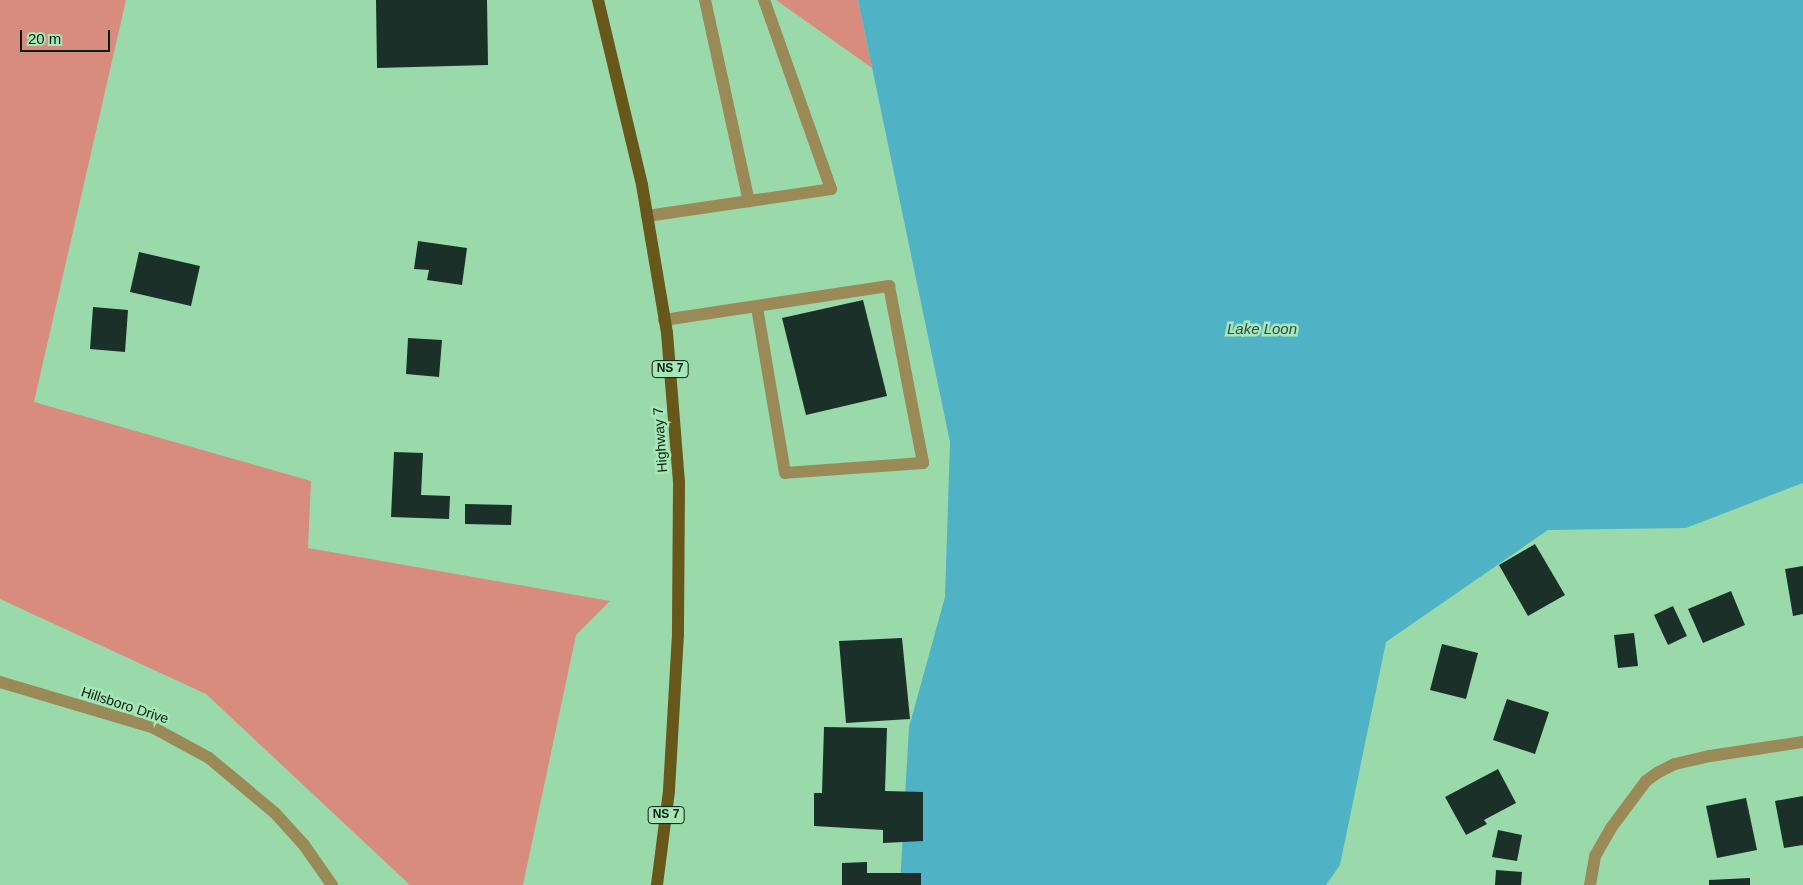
<!DOCTYPE html>
<style>
body{margin:0}
#map{position:relative;width:1803px;height:885px;overflow:hidden;background:#9adaaa;font-family:Arial,sans-serif}
div>[style]{position:absolute}
.green>*{inset:0;background:#d78c7d}
.water>*{inset:0;background:#50b2c5}
.building>*{inset:0;background:#1a3029}
.lane>*{height:12px;margin:-6px;padding:0 6px;transform-origin:6px;border-radius:6px;background:#9a8a58}
.street>*{height:12px;margin:-6px;padding:0 6px;transform-origin:6px;border-radius:6px;background:#9a8a58}
.primary>*{height:12px;margin:-6px;padding:0 6px;transform-origin:6px;border-radius:6px;background:#68571a}
span{translate:-50% -50%;white-space:nowrap;text-align:center;line-height:1.15;-webkit-text-stroke:5px #a7e7b7;paint-order:stroke}
.shield-label span{padding:1px 4px;background:#a7e7b7;border:1px solid;border-radius:4px;-webkit-text-stroke-width:0}
.shield-label{font-size:12px;color:#051f0e;font-weight:700}
.street-label{font-size:14px;color:#051f0e}
.water-label{font-size:15px;color:#2e4c52;font-style:italic}
.scale{position:absolute;left:20px;top:30px;width:90px;height:22px;box-sizing:border-box;border:2px solid #051f0e;border-top:0;padding-left:6px;font-size:15px;line-height:18px;white-space:nowrap;color:#051f0e;-webkit-text-stroke:4px #a7e7b7;paint-order:stroke}
</style>
<div id="map">
<div class="green">
<div style="clip-path:polygon(0 0,126px 0,34px 402px,311px 481px,308px 548px,610px 601px,576px 635px,523px 885px,410px 885px,206px 694px,0 599px)"></div>
<div style="clip-path:polygon(776px 0,858px 0,872px 68px)"></div>
</div>
<div class="water">
<div style="clip-path:polygon(858px 0,1803px 0,1803px 483px,1686px 528px,1548px 530px,1386px 642px,1340px 865px,1326px 885px,900px 885px,909px 727px,945px 597px,950px 442px)"></div>
</div>
<div class="building">
<div style="clip-path:polygon(376px 0,487px 0,488px 65px,377px 68px)"></div>
<div style="clip-path:polygon(418px 241px,467px 248px,462px 285px,427px 280px,429px 270px,414px 269px)"></div>
<div style="clip-path:polygon(139px 252px,200px 266px,191px 306px,130px 292px)"></div>
<div style="clip-path:polygon(863px 300px,887px 396px,806px 415px,782px 318px)"></div>
<div style="clip-path:polygon(93px 307px,128px 310px,125px 352px,90px 349px)"></div>
<div style="clip-path:polygon(408px 338px,442px 340px,439px 377px,406px 374px)"></div>
<div style="clip-path:polygon(394px 452px,423px 453px,421px 495px,450px 496px,449px 519px,391px 517px)"></div>
<div style="clip-path:polygon(465px 504px,512px 505px,511px 525px,465px 524px)"></div>
<div style="clip-path:polygon(1535px 544px,1565px 595px,1528px 616px,1499px 565px)"></div>
<div style="clip-path:polygon(1803px 566px,1803px 614px,1793px 616px,1785px 569px)"></div>
<div style="clip-path:polygon(1731px 591px,1745px 625px,1703px 643px,1688px 609px)"></div>
<div style="clip-path:polygon(1673px 606px,1687px 636px,1668px 645px,1654px 615px)"></div>
<div style="clip-path:polygon(1634px 633px,1638px 666px,1618px 668px,1614px 635px)"></div>
<div style="clip-path:polygon(902px 638px,910px 719px,846px 723px,839px 641px)"></div>
<div style="clip-path:polygon(1442px 644px,1478px 653px,1466px 699px,1430px 690px)"></div>
<div style="clip-path:polygon(1507px 699px,1549px 712px,1535px 754px,1493px 740px)"></div>
<div style="clip-path:polygon(824px 727px,887px 728px,885px 791px,923px 792px,923px 841px,883px 843px,883px 830px,814px 826px,814px 793px,822px 793px)"></div>
<div style="clip-path:polygon(1498px 769px,1516px 803px,1484px 820px,1487px 824px,1466px 835px,1445px 797px)"></div>
<div style="clip-path:polygon(1803px 796px,1803px 845px,1784px 848px,1775px 801px)"></div>
<div style="clip-path:polygon(1746px 798px,1757px 850px,1717px 858px,1706px 806px)"></div>
<div style="clip-path:polygon(1498px 830px,1522px 835px,1517px 861px,1492px 857px)"></div>
<div style="clip-path:polygon(867px 862px,867px 873px,921px 873px,921px 885px,842px 885px,842px 863px)"></div>
<div style="clip-path:polygon(1496px 870px,1522px 872px,1521px 885px,1495px 885px)"></div>
<div style="clip-path:polygon(1750px 878px,1750px 885px,1709px 885px,1709px 880px)"></div>
</div>
<div class="lane">
<div style="left:705px;top:0;width:206px;rotate:77.7deg"></div>
<div style="left:647px;top:216px;width:186px;rotate:-8.3deg"></div>
<div style="left:831px;top:189px;width:201px;rotate:-109.5deg"></div>
<div style="left:664px;top:320px;width:228px;rotate:-8.6deg"></div>
<div style="left:889px;top:286px;width:180px;rotate:79.1deg"></div>
<div style="left:923px;top:463px;width:138px;rotate:175.9deg"></div>
<div style="left:785px;top:473px;width:168px;rotate:-99.6deg"></div>
</div>
<div class="street">
<div style="left:0;top:682px;width:159px;rotate:16.5deg"></div>
<div style="left:152px;top:727px;width:65px;rotate:28.5deg"></div>
<div style="left:209px;top:758px;width:86px;rotate:39.8deg"></div>
<div style="left:275px;top:813px;width:43px;rotate:47.8deg"></div>
<div style="left:304px;top:845px;width:49px;rotate:55deg"></div>
<div style="left:1590px;top:885px;width:29px;rotate:-80deg"></div>
<div style="left:1595px;top:856px;width:32px;rotate:-60deg"></div>
<div style="left:1611px;top:828px;width:59px;rotate:-53.3deg"></div>
<div style="left:1646px;top:781px;width:14px;rotate:-36deg"></div>
<div style="left:1657px;top:773px;width:20px;rotate:-27deg"></div>
<div style="left:1675px;top:764px;width:36px;rotate:-13deg"></div>
<div style="left:1710px;top:756px;width:94px;rotate:-8.6deg"></div>
</div>
<div class="primary">
<div style="left:598px;top:0;width:190px;rotate:76.6deg"></div>
<div style="left:642px;top:185px;width:150px;rotate:80.4deg"></div>
<div style="left:667px;top:333px;width:150px;rotate:85.4deg"></div>
<div style="left:679px;top:483px;width:151px;rotate:90.4deg"></div>
<div style="left:678px;top:634px;width:157px;rotate:93.3deg"></div>
<div style="left:669px;top:791px;width:95px;rotate:97.3deg"></div>
</div>
<div class="shield-label">
<span style="left:670px;top:369px">NS 7</span>
<span style="left:666px;top:815px">NS 7</span>
</div>
<div class="street-label">
<span style="left:660px;top:440px;rotate:-94deg">Highway 7</span>
<span style="left:125px;top:705px;rotate:18deg">Hillsboro Drive</span>
</div>
<div class="water-label">
<span style="left:1262px;top:329px">Lake Loon</span>
</div>
<div class="scale">20 m</div>
</div>
